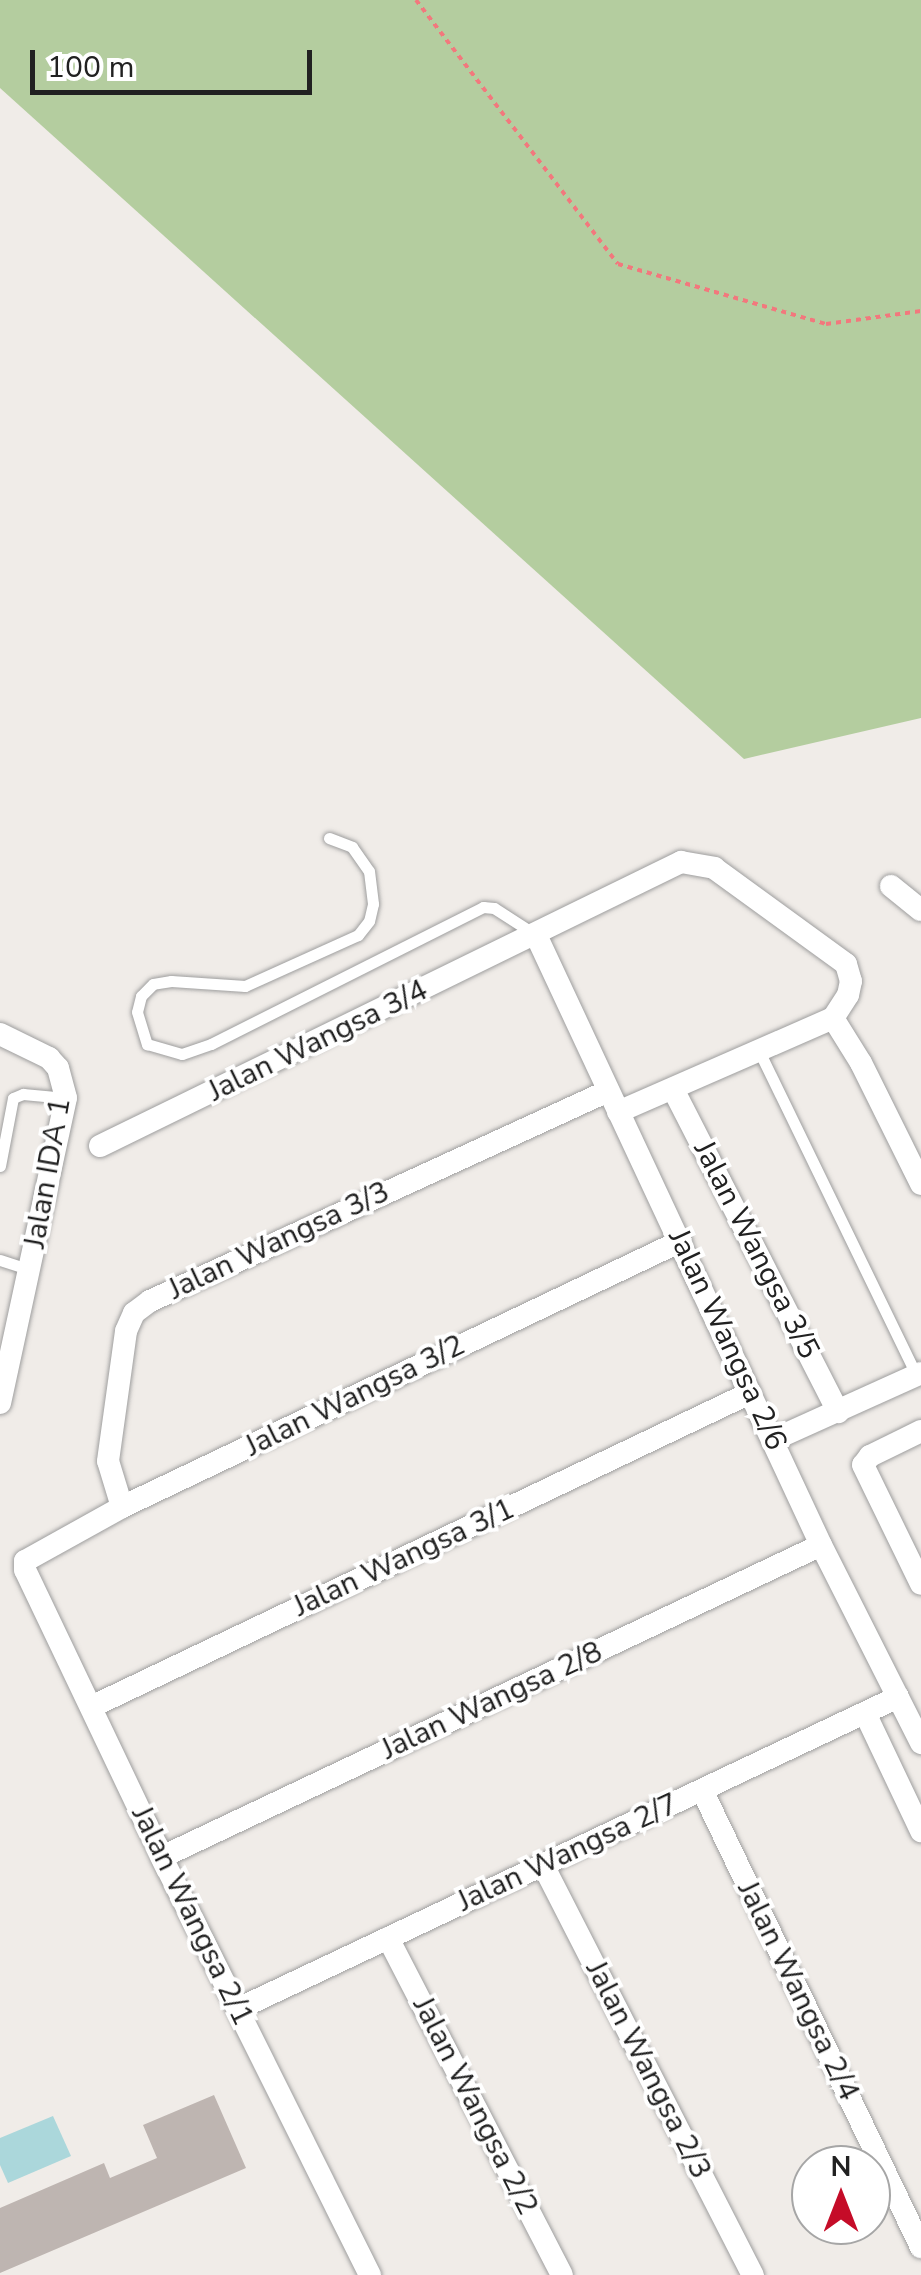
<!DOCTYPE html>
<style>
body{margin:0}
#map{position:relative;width:921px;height:2275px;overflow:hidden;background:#f0ece8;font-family:"Nunito Sans",sans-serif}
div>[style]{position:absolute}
.forest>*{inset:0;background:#b4cd9f}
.water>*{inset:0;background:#abd7db}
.building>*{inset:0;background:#beb5b1}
.path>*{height:4px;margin-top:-2px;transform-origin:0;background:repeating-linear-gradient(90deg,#f2787d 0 5px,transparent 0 10px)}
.roads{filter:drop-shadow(0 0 2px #9e9e9e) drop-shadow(0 0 2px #9e9e9e)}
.lane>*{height:11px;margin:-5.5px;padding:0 5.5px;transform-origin:5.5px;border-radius:5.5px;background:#fff}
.street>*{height:22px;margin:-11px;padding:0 11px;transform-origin:11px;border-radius:11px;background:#fff}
span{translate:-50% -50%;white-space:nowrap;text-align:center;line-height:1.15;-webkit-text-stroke:8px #fff;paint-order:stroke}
.street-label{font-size:30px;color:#212121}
.north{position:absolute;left:791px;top:2145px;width:100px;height:100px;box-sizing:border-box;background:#fff;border:2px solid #a6a6a6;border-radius:50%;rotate:0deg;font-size:28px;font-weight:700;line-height:40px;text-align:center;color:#212121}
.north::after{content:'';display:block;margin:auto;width:35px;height:45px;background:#c50c28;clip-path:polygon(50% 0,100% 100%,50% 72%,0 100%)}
.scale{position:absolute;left:30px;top:50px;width:282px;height:45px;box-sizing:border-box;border:5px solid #212121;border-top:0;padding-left:12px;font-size:30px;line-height:35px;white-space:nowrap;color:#212121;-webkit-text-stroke:8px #fff;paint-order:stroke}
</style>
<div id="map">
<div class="forest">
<div style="clip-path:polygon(0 0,921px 0,921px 718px,744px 759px,0 88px)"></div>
</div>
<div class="water">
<div style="clip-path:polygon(53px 2116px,71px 2156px,8px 2183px,0 2165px,0 2138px)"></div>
</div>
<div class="building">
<div style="clip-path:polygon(214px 2095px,246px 2168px,0 2273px,0 2208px,104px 2163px,110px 2178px,157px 2158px,143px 2125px)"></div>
</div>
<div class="path">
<div style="left:416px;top:0;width:332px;rotate:52.6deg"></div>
<div style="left:618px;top:264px;width:216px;rotate:16.1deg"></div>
<div style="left:826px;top:324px;width:96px;rotate:-7.8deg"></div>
</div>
<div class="roads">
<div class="lane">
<div style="left:329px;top:838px;width:25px;rotate:21deg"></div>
<div style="left:352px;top:847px;width:29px;rotate:55deg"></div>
<div style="left:369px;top:871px;width:33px;rotate:83deg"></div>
<div style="left:373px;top:904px;width:17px;rotate:103deg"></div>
<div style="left:369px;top:921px;width:18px;rotate:128deg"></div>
<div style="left:358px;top:935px;width:124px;rotate:155.7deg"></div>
<div style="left:245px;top:986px;width:74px;rotate:-176.1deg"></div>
<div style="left:171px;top:981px;width:18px;rotate:171deg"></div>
<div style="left:153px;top:984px;width:17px;rotate:135deg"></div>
<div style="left:141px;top:996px;width:16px;rotate:104deg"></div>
<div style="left:137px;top:1012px;width:34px;rotate:73deg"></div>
<div style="left:147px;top:1044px;width:36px;rotate:16deg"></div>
<div style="left:182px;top:1054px;width:31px;rotate:-19deg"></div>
<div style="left:211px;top:1044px;width:305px;rotate:-26.7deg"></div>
<div style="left:483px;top:907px;width:11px;rotate:5deg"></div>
<div style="left:494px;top:908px;width:50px;rotate:32.7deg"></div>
<div style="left:759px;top:1051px;width:360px;rotate:64.1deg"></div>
<div style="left:0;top:1166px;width:69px;rotate:-79.2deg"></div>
<div style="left:13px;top:1098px;width:11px;rotate:-22deg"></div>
<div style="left:23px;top:1094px;width:43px;rotate:5.3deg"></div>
<div style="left:0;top:1260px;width:32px;rotate:18deg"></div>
</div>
<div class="street">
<div style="left:891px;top:886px;width:38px;rotate:39deg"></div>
<div style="left:536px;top:935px;width:673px;rotate:64.96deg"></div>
<div style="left:821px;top:1545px;width:222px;rotate:63.2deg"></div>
<div style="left:833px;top:1018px;width:53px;rotate:58.1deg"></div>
<div style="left:861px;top:1063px;width:135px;rotate:63.6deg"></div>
<div style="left:0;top:1034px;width:55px;rotate:26.1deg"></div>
<div style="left:49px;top:1058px;width:13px;rotate:48deg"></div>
<div style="left:58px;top:1068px;width:31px;rotate:75deg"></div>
<div style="left:66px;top:1098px;width:312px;rotate:102.2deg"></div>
<div style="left:673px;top:1089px;width:363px;rotate:62.9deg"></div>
<div style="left:618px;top:1112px;width:235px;rotate:-23.6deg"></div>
<div style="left:100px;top:1146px;width:647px;rotate:-26.05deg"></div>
<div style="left:681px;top:862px;width:34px;rotate:10deg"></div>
<div style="left:714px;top:868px;width:163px;rotate:36deg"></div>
<div style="left:846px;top:964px;width:18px;rotate:74deg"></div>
<div style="left:851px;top:981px;width:14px;rotate:102deg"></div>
<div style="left:848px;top:995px;width:27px;rotate:123deg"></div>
<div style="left:921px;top:1431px;width:57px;rotate:153.9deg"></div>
<div style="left:870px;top:1456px;width:11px;rotate:128deg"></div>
<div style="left:863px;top:1465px;width:132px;rotate:64deg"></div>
<div style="left:775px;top:1439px;width:160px;rotate:-24.3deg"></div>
<div style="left:122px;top:1507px;width:48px;rotate:-106.9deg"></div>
<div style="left:108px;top:1461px;width:131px;rotate:-82.1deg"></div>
<div style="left:126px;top:1331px;width:20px;rotate:-66deg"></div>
<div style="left:134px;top:1313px;width:20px;rotate:-37deg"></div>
<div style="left:150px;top:1301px;width:504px;rotate:-24.63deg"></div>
<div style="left:91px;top:1707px;width:730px;rotate:-25.48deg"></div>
<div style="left:865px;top:1713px;width:131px;rotate:64.6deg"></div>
<div style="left:702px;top:1790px;width:507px;rotate:64.4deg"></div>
<div style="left:162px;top:1857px;width:729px;rotate:-25.33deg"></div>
<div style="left:543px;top:1865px;width:461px;rotate:62.9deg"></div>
<div style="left:388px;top:1938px;width:379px;rotate:62.7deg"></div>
<div style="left:238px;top:2009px;width:730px;rotate:-25.3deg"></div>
<div style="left:370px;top:2275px;width:467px;rotate:-116.5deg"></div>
<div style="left:162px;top:1857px;width:318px;rotate:-115.5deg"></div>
<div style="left:25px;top:1570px;width:9px;rotate:-90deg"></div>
<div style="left:25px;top:1561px;width:111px;rotate:-29.1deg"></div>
<div style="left:122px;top:1507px;width:619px;rotate:-25.45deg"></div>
</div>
</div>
<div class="street-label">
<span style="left:318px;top:1041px;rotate:-26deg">Jalan Wangsa 3/4</span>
<span style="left:48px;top:1173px;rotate:-80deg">Jalan IDA 1</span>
<span style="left:279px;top:1241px;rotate:-25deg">Jalan Wangsa 3/3</span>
<span style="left:756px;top:1250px;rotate:63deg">Jalan Wangsa 3/5</span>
<span style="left:727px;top:1340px;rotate:65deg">Jalan Wangsa 2/6</span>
<span style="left:355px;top:1396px;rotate:-26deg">Jalan Wangsa 3/2</span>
<span style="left:404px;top:1558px;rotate:-25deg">Jalan Wangsa 3/1</span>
<span style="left:492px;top:1701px;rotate:-25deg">Jalan Wangsa 2/8</span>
<span style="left:568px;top:1853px;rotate:-25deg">Jalan Wangsa 2/7</span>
<span style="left:192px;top:1916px;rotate:64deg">Jalan Wangsa 2/1</span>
<span style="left:798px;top:1991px;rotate:64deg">Jalan Wangsa 2/4</span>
<span style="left:648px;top:2070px;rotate:63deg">Jalan Wangsa 2/3</span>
<span style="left:475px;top:2106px;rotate:63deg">Jalan Wangsa 2/2</span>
</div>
<div class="north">N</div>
<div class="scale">100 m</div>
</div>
